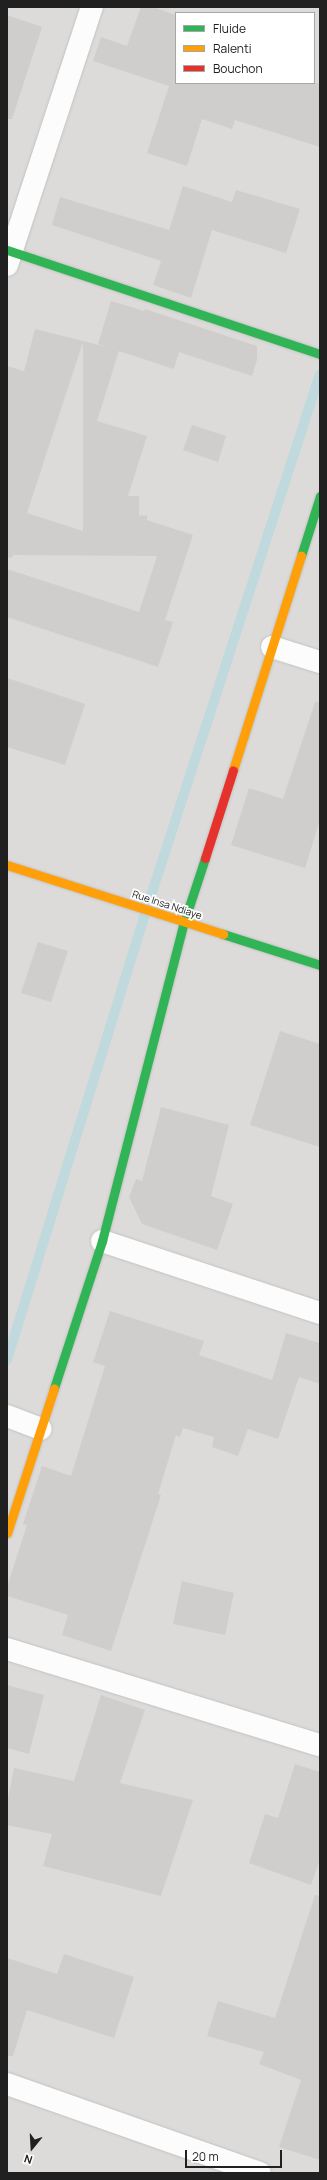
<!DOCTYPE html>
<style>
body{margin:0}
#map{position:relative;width:327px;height:2180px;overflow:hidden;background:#edebe9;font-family:Manrope,sans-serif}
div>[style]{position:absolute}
.residential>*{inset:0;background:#dcdbda}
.stream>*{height:10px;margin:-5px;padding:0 5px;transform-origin:5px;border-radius:5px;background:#c0d9dd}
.building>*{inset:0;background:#d0cecc}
.roads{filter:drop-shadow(0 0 1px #c3c2c1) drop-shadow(0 0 1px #c3c2c1)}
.street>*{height:22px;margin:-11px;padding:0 11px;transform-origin:11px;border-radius:11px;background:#fcfcfc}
.fast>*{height:9px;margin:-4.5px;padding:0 4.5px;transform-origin:4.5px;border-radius:4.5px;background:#30b455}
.slow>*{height:9px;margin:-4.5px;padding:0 4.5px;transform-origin:4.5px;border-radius:4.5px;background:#ff9f0a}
.jam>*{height:9px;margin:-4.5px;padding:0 4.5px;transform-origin:4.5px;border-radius:4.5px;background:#e5322d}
span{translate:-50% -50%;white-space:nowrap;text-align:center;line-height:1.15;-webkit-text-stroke:3.5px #fff;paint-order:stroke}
.street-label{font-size:10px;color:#202020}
.frame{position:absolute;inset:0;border:8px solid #202020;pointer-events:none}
.legend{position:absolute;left:175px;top:12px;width:140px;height:72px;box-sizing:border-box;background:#fff;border:1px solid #a6a6a6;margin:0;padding:5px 7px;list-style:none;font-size:12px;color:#202020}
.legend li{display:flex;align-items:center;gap:8px;height:20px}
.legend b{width:20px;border:1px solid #a6a6a6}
.north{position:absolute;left:12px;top:2128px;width:40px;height:40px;-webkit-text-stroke:3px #fff;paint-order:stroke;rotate:198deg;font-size:11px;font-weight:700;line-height:16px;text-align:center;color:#202020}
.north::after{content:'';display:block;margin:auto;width:14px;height:18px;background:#202020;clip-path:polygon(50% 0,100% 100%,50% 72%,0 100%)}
.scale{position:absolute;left:185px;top:2150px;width:97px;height:18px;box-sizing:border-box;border:2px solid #202020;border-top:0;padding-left:5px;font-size:12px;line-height:14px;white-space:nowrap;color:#202020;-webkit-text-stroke:3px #fff;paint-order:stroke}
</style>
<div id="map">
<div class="residential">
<div style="clip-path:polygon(evenodd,7px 7px,320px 7px,320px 2173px,7px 2173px,7px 7px,176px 13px,314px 13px,314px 83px,176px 83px,176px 13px)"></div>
</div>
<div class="stream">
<div style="left:7px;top:1360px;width:470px;rotate:-72.8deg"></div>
<div style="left:146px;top:911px;width:564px;rotate:-72.05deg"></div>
</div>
<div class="building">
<div style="clip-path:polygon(141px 7px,153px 7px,176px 15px,176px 83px,320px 83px,320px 147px,235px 120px,232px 129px,202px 119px,187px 166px,147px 153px,169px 86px,93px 61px,101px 37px,127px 46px)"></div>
<div style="clip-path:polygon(7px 15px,42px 27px,12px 119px,7px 119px)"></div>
<div style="clip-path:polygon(183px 186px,232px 202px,236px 190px,300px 209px,286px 253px,212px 230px,191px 298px,153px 285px,161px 261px,52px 225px,60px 197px,169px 230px)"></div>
<div style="clip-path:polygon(evenodd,111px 301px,144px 311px,145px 309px,257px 346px,257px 360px,252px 376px,179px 352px,174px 369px,119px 351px,97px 421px,147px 436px,128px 496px,139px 496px,139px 516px,147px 515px,147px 520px,193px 535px,165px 620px,173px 622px,158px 667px,7px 617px,7px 569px,139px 612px,157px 556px,13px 555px,12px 558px,7px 557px,7px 366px,24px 371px,35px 329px,107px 347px,98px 344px,111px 301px,83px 342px,83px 531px,27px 513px,83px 342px)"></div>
<div style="clip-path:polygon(192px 425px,226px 436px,218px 462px,183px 450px)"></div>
<div style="clip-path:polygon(7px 678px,85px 704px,65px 765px,7px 747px)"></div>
<div style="clip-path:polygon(315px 702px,320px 702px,320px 820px,305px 868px,231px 845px,249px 788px,283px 799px)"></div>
<div style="clip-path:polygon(38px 942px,68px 951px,51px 1002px,21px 993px)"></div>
<div style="clip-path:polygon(280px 1031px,320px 1044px,320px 1147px,250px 1125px)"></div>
<div style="clip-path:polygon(161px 1107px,229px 1125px,211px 1196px,233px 1204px,217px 1250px,142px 1224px,129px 1197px,136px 1179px,142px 1181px)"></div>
<div style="clip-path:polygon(110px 1311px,204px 1341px,199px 1355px,272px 1380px,286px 1333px,320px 1343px,320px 1384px,299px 1377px,278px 1439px,248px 1429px,238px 1456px,212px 1447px,214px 1437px,183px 1428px,180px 1437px,176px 1435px,158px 1494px,161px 1495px,111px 1651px,62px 1635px,68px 1615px,7px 1596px,7px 1587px,27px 1525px,23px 1524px,42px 1466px,71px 1476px,105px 1366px,93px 1362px)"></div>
<div style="clip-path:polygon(182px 1581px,234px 1593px,225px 1635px,173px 1624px)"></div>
<div style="clip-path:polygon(7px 1685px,44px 1695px,29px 1754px,7px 1748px)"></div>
<div style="clip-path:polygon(101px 1695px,145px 1710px,120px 1783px,193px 1800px,161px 1896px,43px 1866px,52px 1834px,7px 1825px,7px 1803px,14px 1768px,74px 1781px)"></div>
<div style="clip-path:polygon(295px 1764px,320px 1772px,320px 1859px,311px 1885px,249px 1863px,265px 1814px,278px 1818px)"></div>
<div style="clip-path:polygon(315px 1895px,320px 1896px,320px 2160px,279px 2147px,301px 2080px,259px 2064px,264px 2052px,207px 2036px,218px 2001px,275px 2018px)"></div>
<div style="clip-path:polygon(64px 1954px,134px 1977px,114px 2038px,27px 2010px,13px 2056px,7px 2056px,7px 1958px,57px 1974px)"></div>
</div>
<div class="roads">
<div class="street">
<div style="left:7px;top:265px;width:272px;rotate:-71.8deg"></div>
<div style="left:272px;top:647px;width:50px;rotate:17.4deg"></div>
<div style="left:102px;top:1241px;width:230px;rotate:18.3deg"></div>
<div style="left:7px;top:1416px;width:36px;rotate:21deg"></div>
<div style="left:7px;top:1649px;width:327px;rotate:17.1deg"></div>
<div style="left:7px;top:2084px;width:268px;rotate:19.4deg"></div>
</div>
<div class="fast">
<div style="left:7px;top:250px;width:330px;rotate:18.4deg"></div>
<div style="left:301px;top:556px;width:63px;rotate:-72.4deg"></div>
<div style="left:223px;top:934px;width:102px;rotate:17.7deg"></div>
<div style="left:54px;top:1388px;width:155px;rotate:-71.9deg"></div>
<div style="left:102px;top:1241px;width:329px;rotate:-75.6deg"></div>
<div style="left:184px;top:922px;width:67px;rotate:-71.8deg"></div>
</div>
<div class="slow">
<div style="left:233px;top:770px;width:225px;rotate:-72.4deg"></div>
<div style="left:7px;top:865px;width:227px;rotate:17.7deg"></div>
<div style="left:7px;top:1533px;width:152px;rotate:-72deg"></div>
</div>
<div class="jam">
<div style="left:205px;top:858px;width:92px;rotate:-72.3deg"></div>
</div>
</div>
<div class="street-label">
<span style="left:167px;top:905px;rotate:18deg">Rue Insa Ndiaye</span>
</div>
<div class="frame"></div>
<ul class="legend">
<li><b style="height:5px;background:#30b455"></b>Fluide</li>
<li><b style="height:5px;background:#ff9f0a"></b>Ralenti</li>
<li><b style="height:5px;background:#e5322d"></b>Bouchon</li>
</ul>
<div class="north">N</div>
<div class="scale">20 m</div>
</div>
